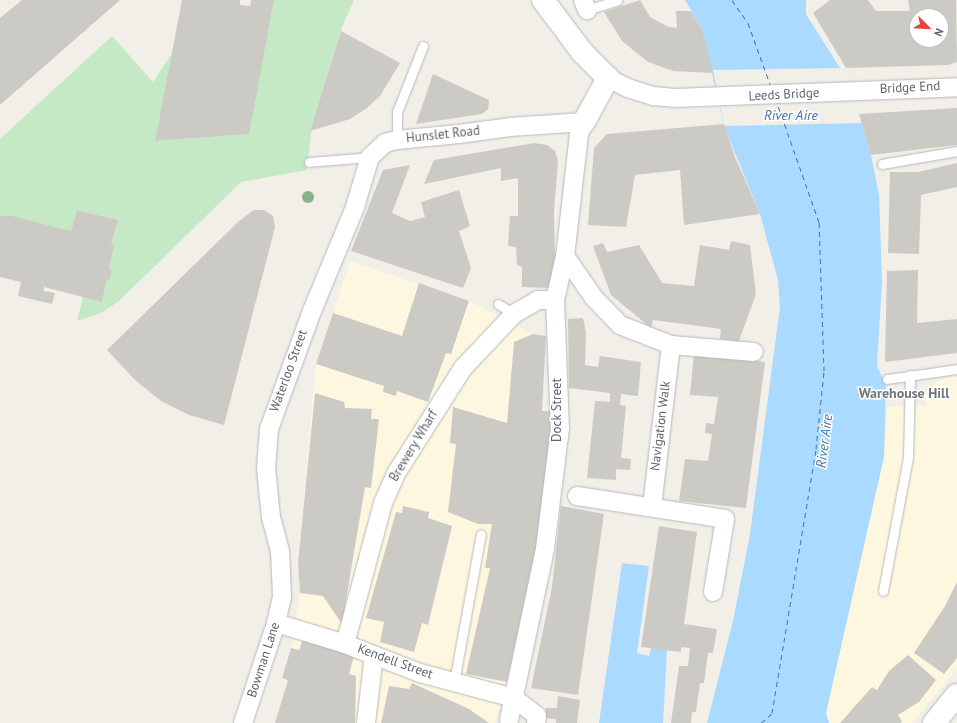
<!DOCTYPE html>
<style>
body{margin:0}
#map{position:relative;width:957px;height:723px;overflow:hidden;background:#f1efe8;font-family:"PT Sans",sans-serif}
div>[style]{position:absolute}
.commercial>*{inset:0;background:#fef7e0}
.green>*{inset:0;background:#c5e8c5}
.water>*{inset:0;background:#aadaff}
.pier>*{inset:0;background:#f1efe8}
.ferry>*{height:1px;margin-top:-0.5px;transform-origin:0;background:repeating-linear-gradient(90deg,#4174aa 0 5px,transparent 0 9px)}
.building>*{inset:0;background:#cccac5}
.roads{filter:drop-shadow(0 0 1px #b5b8bc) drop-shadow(0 0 1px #b5b8bc)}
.lane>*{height:9px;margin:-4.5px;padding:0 4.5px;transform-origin:4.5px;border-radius:4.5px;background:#fff}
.street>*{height:18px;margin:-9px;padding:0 9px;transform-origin:9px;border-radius:9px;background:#fff}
.secondary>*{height:22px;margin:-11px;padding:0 11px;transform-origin:11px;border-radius:11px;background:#fff}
.trees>*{width:12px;height:12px;margin:-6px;border-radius:50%;background:#89b387}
span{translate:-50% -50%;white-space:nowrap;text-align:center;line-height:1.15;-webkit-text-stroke:3px #fff;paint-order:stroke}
.street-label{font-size:13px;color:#5f6368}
.water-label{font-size:14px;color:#4174aa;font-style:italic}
.neighbourhood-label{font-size:14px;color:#70757a;font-weight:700}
.north{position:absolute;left:909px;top:8px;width:40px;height:40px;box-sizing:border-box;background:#fff;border:1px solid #bfc1c3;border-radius:50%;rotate:114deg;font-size:11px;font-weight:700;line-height:16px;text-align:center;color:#5f6368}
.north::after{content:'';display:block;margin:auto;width:14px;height:18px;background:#ea4335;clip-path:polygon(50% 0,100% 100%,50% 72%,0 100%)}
</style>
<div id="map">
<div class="commercial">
<div style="clip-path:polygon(350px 261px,469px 301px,533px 334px,546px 336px,542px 411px,551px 411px,540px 529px,507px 682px,495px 723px,275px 723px,288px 680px,282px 678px,291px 648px,300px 593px,298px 563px,316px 364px)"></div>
<div style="clip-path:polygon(957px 376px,957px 669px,912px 723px,829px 723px,826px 713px,884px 457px,887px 407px,925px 406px,926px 395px,932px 386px,939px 380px)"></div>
</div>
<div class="green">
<div style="clip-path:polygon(274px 0,354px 0,342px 27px,312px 125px,307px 170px,241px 182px,119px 301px,101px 313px,77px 321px,83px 297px,102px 302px,107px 279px,110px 279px,112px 270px,109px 269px,114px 245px,111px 244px,118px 220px,77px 210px,71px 231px,13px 216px,0 216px,0 139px,112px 36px,153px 82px,172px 53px,155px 141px,248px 134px)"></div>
</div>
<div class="water">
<div style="clip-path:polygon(685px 0,806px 0,806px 14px,840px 68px,846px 68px,871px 155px,879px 195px,882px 281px,877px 366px,886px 385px,884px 457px,826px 713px,829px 723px,707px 723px,733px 621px,750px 534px,780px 307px,778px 280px,760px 214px,724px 126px,702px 29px)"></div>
<div style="clip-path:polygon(622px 563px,649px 566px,637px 653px,649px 656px,651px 648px,667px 650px,663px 723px,599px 723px)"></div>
</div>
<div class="pier">
<div style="clip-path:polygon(846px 68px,862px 123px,724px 126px,713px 70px)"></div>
</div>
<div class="ferry">
<div style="left:732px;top:0;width:28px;rotate:55deg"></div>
<div style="left:748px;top:23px;width:68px;rotate:70.2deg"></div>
<div style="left:761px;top:723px;width:15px;rotate:-42deg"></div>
<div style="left:772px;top:713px;width:268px;rotate:-80.5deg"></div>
<div style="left:816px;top:449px;width:78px;rotate:-84.1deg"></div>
<div style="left:824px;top:371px;width:149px;rotate:-91.9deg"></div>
<div style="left:819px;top:222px;width:126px;rotate:-109.4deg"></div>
</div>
<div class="building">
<div style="clip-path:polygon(22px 0,120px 0,0 105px,0 18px)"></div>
<div style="clip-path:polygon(182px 0,240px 0,240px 5px,250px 6px,251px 0,274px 0,249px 134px,155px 141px)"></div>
<div style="clip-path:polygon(640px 0,650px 17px,669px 27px,677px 28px,676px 11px,691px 11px,702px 29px,713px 73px,673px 71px,648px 62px,622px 41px,604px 12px)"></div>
<div style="clip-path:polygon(evenodd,830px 0,868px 0,876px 11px,910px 11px,908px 0,956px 0,957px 62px,948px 65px,846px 68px,813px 13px,830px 0,917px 16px,941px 16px,941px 40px,917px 40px,917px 16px)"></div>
<div style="clip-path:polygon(341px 31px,400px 63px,380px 96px,367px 108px,350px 119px,310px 131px)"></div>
<div style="clip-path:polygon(433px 74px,489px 100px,488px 109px,482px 114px,416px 124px)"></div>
<div style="clip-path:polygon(957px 108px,957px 145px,871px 155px,859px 114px)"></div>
<div style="clip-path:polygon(724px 124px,735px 157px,760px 214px,684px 225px,680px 170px,635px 175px,626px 227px,588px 225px,594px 148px,607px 134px)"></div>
<div style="clip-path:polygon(534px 143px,547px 145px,555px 151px,558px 161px,554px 211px,555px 259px,551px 288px,522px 287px,522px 267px,517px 265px,516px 247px,508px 246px,510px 216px,518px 216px,518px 178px,501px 181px,501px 168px,424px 184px,434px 160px)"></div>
<div style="clip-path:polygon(957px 163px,957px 187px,921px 195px,919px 254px,888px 253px,890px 172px,918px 172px)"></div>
<div style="clip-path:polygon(410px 165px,392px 213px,410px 221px,425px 217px,421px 202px,459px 190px,470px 226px,459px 231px,471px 268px,463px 288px,351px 251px,383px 170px)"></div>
<div style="clip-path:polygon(77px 210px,118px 220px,111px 244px,114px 245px,109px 269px,112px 269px,110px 280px,107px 279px,102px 302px,44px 287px,44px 291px,55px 293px,52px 304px,18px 296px,21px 282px,0 277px,0 216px,13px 216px,71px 231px)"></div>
<div style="clip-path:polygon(254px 210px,264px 210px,273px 216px,275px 227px,224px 425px,189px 415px,161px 401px,135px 380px,107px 350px,239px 221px)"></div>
<div style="clip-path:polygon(731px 241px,750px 245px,756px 294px,739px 341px,720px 339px,721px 329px,653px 320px,651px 328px,611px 295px,593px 246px,603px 243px,607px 252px,639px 245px,662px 283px,694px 286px,700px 245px,729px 250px)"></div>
<div style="clip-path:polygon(918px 270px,917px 323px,957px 319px,957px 353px,885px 362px,887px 271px)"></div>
<div style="clip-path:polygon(419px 283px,469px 301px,451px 354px,446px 353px,428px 402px,397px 391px,396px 396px,383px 392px,384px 386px,316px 364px,333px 313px,402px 336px)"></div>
<div style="clip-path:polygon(583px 318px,586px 332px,585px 365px,598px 367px,600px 356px,641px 362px,638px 396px,621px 394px,620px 405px,626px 406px,621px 458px,631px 459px,630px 470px,616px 469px,616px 480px,587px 478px,595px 401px,610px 402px,610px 393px,569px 388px,568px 319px)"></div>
<div style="clip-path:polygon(533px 334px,546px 336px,542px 411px,551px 411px,548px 466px,540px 529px,507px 682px,466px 674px,490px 568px,485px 568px,492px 524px,478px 524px,448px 512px,456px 444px,450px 443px,453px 407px,507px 423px,514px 342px)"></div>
<div style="clip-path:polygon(694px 353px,765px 362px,746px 508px,679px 501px,685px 459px,708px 461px,712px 434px,705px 433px,706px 423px,714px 424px,718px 397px,690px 395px)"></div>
<div style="clip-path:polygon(315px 393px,344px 402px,345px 408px,372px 409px,371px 419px,379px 419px,371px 488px,365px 487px,342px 624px,323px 596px,300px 593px,298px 563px)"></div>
<div style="clip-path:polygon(403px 506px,429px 512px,428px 518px,452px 526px,428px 625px,422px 623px,414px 652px,380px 642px,384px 622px,366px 618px,396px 512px,402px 513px)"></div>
<div style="clip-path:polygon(561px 506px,604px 514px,578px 695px,531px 688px,552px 587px)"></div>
<div style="clip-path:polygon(659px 526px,697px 532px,684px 624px,717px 629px,713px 653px,708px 653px,704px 683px,700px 683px,696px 712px,692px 712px,691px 723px,671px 723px,679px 666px,688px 666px,690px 648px,681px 647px,681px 652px,641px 647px)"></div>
<div style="clip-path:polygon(957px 582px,957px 658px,944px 674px,914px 653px,945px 606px)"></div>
<div style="clip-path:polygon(303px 639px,354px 656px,349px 674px,356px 676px,355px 723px,275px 723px,288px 680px,282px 678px,291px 648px,299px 650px)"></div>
<div style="clip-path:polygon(908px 655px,936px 680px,919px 702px,898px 715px,902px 721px,900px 723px,840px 723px,872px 687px,877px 690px,889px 671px)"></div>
<div style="clip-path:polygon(412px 683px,469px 709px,489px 723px,381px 723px,389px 686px,409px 689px)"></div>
<div style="clip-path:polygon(558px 696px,580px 700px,577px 723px,556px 723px,556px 719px,545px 718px,546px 708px,557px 708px)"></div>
</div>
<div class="roads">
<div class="lane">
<div style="left:587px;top:10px;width:32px;rotate:-18deg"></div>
<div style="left:397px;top:140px;width:28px;rotate:-90deg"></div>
<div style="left:397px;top:112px;width:71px;rotate:-68.5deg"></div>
<div style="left:309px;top:162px;width:61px;rotate:-4.7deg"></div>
<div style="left:882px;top:164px;width:76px;rotate:-9.8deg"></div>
<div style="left:498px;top:304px;width:19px;rotate:32deg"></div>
<div style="left:887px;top:379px;width:71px;rotate:-8.1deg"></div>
<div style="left:883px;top:591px;width:135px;rotate:-79.4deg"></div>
<div style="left:908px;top:458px;width:83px;rotate:-88.6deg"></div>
<div style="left:454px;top:682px;width:150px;rotate:-79.7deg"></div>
</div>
<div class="street">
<div style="left:583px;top:0;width:11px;rotate:68deg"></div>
<div style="left:608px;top:78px;width:22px;rotate:27deg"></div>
<div style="left:628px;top:88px;width:26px;rotate:18deg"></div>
<div style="left:653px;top:96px;width:24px;rotate:5deg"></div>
<div style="left:677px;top:98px;width:280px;rotate:-2.2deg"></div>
<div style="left:565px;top:256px;width:51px;rotate:55.4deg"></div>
<div style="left:594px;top:298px;width:37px;rotate:46deg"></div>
<div style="left:620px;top:325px;width:55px;rotate:21.4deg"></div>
<div style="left:671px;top:345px;width:163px;rotate:96.7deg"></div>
<div style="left:671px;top:345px;width:83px;rotate:4.8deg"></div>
<div style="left:577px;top:496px;width:150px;rotate:8.8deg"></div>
<div style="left:725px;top:519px;width:74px;rotate:99.3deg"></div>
<div style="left:276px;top:623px;width:72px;rotate:16.9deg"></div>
<div style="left:345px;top:644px;width:80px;rotate:21.1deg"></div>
<div style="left:420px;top:673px;width:97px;rotate:14.9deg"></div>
<div style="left:514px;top:698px;width:29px;rotate:38deg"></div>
<div style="left:537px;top:716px;width:7px;rotate:98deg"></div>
<div style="left:345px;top:644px;width:146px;rotate:-74.9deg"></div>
<div style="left:383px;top:503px;width:34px;rotate:-66deg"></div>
<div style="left:397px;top:472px;width:123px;rotate:-57.6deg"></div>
<div style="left:463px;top:368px;width:74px;rotate:-46.6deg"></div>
<div style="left:514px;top:314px;width:28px;rotate:-30deg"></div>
<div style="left:538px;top:300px;width:17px"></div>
<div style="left:243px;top:723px;width:105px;rotate:-71.7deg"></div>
<div style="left:276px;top:623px;width:28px;rotate:-77deg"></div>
<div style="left:282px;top:596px;width:45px;rotate:-92.5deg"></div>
<div style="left:280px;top:551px;width:35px;rotate:-105deg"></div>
<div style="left:271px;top:517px;width:48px;rotate:-95.9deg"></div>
<div style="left:266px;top:469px;width:40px;rotate:-85.7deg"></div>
<div style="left:269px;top:429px;width:126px;rotate:-70deg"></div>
<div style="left:312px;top:311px;width:113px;rotate:-67.5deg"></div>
<div style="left:355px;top:207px;width:52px;rotate:-73.3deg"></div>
<div style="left:370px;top:157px;width:21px;rotate:-43deg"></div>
<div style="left:385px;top:143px;width:12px;rotate:-14deg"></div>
<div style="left:397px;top:140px;width:62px;rotate:-5.5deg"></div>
<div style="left:459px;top:134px;width:51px;rotate:-7.8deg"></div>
<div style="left:510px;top:127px;width:74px;rotate:-3.9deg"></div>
<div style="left:584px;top:122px;width:13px;rotate:113deg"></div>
<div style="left:579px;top:134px;width:123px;rotate:96.5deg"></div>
<div style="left:565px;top:256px;width:45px;rotate:102.8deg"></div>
<div style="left:555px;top:300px;width:128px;rotate:87.8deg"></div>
<div style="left:560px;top:428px;width:122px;rotate:97.1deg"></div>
<div style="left:545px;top:549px;width:175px;rotate:101.9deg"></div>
<div style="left:366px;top:723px;width:68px;rotate:-83.3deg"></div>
</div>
<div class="secondary">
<div style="left:543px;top:0;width:65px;rotate:53.1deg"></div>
<div style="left:582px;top:52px;width:37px;rotate:45deg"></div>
<div style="left:608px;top:78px;width:50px;rotate:118.6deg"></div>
<div style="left:934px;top:723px;width:36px;rotate:-51deg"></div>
</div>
</div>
<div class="trees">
<div style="left:308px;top:197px"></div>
</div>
<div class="street-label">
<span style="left:910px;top:88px;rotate:-3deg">Bridge End</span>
<span style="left:784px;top:95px;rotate:-3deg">Leeds Bridge</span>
<span style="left:443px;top:135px;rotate:-6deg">Hunslet Road</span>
<span style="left:289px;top:371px;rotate:-70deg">Waterloo Street</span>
<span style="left:557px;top:410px;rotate:-90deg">Dock Street</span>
<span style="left:661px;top:426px;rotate:-83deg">Navigation Walk</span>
<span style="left:414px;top:446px;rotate:-59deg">Brewery Wharf</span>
<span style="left:264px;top:660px;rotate:-72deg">Bowman Lane</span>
<span style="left:395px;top:662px;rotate:20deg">Kendell Street</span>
</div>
<div class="water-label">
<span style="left:791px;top:115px">River Aire</span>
<span style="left:824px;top:441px;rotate:-83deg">River Aire</span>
</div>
<div class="neighbourhood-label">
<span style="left:904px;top:393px">Warehouse Hill</span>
</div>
<div class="north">N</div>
</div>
